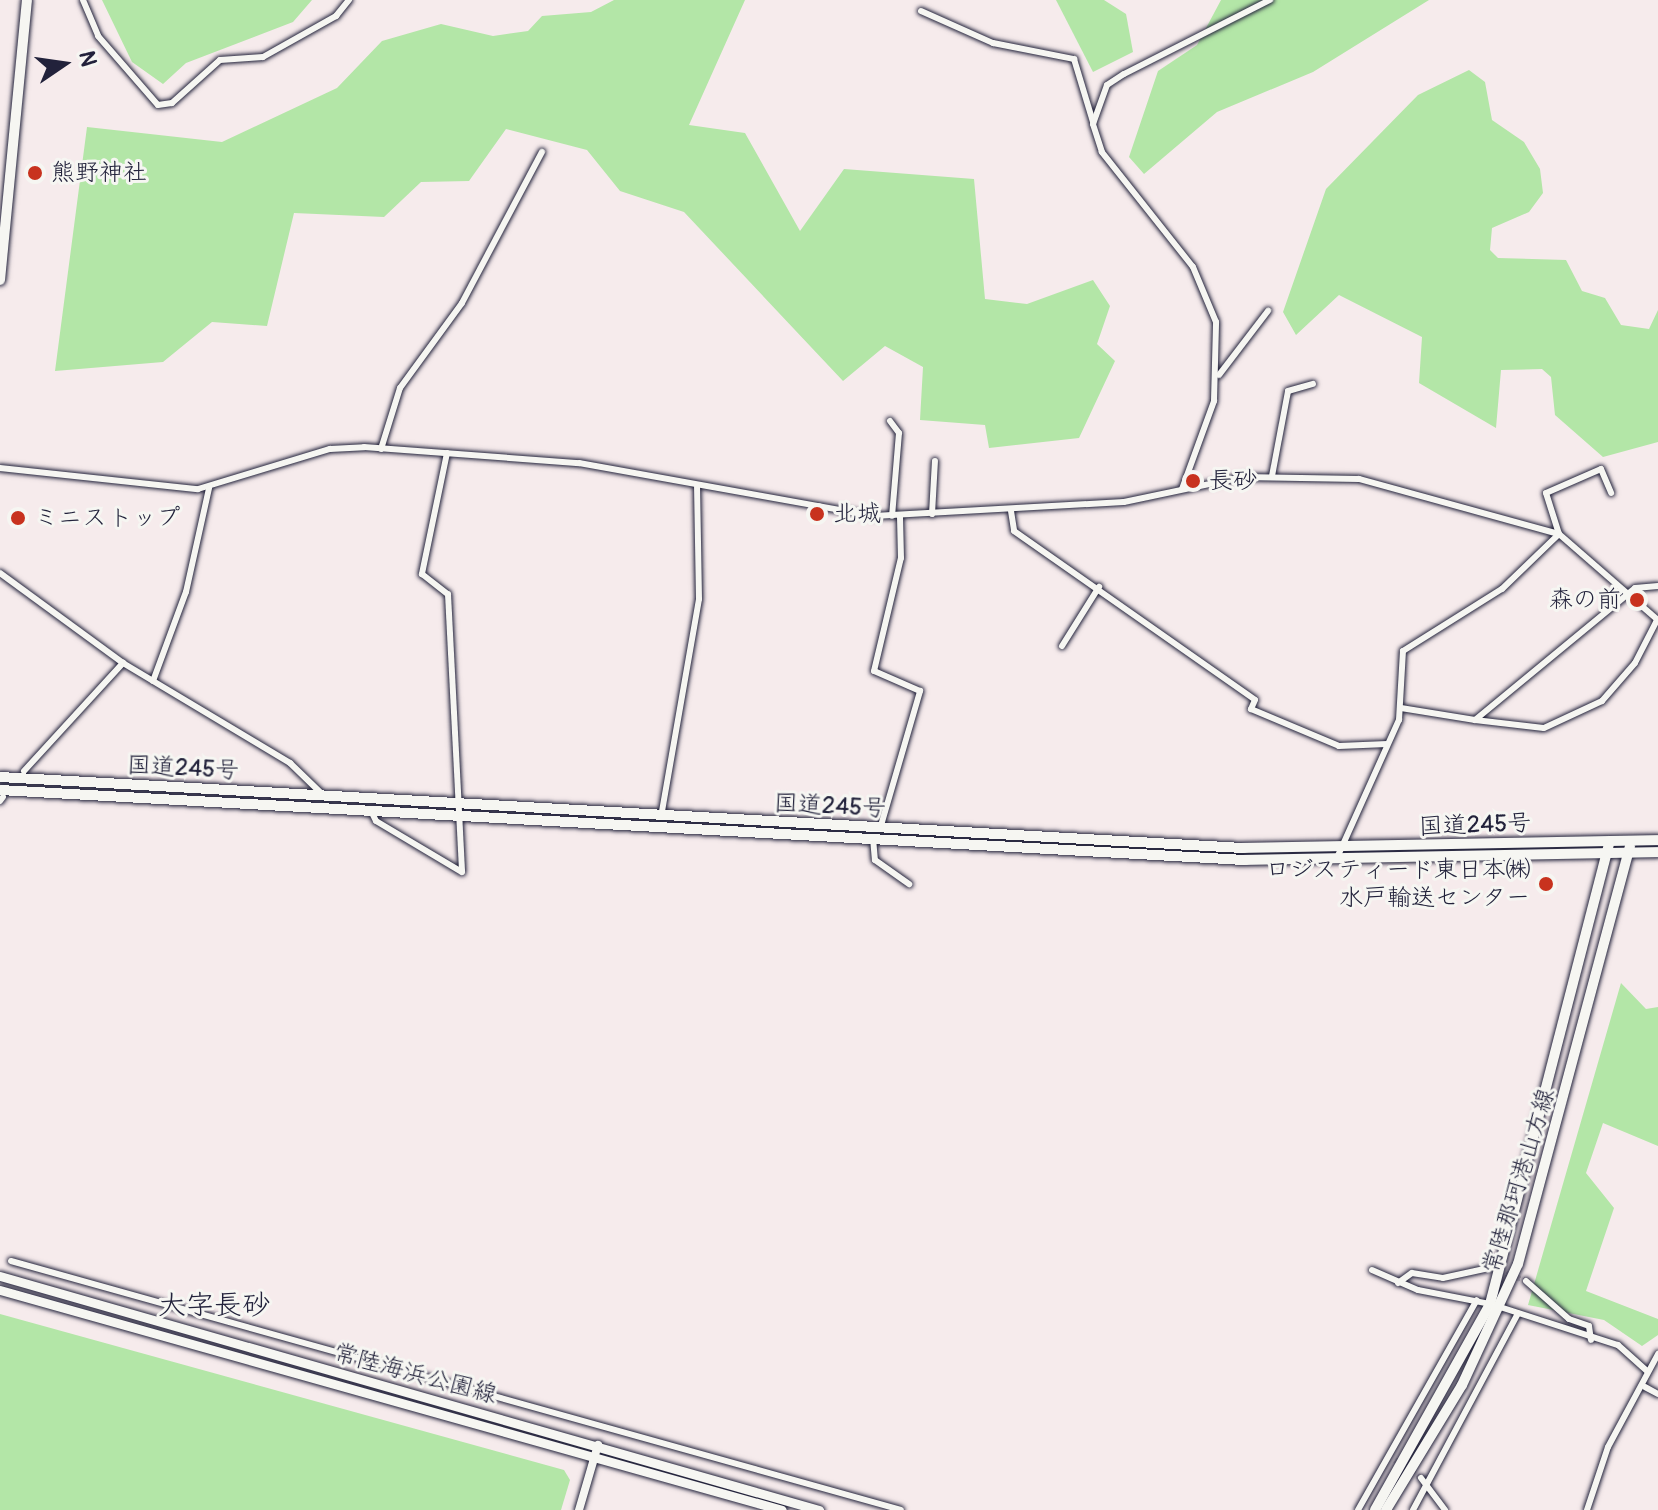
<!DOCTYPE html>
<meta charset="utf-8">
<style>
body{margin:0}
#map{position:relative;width:1658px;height:1510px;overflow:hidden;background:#f6ebec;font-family:Pangolin,"Klee One",sans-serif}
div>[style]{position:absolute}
.green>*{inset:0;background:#b3e6a7}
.minor-tunnel>*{height:6px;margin-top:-3px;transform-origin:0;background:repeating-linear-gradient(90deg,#ccc3c9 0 6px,transparent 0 9px)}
.roads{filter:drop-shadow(0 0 2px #22223b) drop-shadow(0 0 2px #22223b)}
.minor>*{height:6px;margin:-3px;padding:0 3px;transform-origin:3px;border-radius:3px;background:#f6f6f2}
.tertiary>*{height:8px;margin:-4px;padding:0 4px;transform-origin:4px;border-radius:4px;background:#f6f6f2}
.secondary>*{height:9px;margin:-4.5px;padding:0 4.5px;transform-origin:4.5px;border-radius:4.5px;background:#f6f6f2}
.primary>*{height:10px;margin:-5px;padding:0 5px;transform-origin:5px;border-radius:5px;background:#f6f6f2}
.trunk>*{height:10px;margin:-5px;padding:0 5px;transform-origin:5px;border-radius:5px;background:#f6f6f2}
.dots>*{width:22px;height:22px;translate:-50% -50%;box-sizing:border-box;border:4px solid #f6f6f2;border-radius:50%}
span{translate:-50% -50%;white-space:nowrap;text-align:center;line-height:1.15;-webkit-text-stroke:6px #f6f6f2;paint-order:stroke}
.poi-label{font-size:24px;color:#22223b}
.left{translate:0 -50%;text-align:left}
.right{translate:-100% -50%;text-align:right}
.street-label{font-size:24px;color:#22223b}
.quarter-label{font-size:28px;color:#22223b}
.north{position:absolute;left:24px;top:24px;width:80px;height:80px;-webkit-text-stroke:6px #f6f6f2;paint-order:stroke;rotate:77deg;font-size:22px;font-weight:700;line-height:32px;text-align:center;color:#22223b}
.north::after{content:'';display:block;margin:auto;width:28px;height:36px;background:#22223b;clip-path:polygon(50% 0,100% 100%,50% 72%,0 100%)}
</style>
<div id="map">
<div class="green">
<div style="clip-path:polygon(102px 0,312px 0,293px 22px,186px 63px,163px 84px,132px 62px)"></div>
<div style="clip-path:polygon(614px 0,745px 0,689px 125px,745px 133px,800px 231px,844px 169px,974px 179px,985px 299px,1027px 304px,1093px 280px,1110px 306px,1097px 344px,1115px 361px,1079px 438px,989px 448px,985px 425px,920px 420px,923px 367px,885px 346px,843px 381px,684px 212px,620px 191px,587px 150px,506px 129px,469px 181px,421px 182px,384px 217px,294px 213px,267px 326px,212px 322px,163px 362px,55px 371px,87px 127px,222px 142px,337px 88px,382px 41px,441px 24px,493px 36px,528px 31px,542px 16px,591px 12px)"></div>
<div style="clip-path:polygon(1056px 0,1104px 0,1126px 14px,1133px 52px,1093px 72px)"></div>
<div style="clip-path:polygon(1221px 0,1429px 0,1313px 72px,1217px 112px,1144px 174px,1129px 157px,1158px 71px,1197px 45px)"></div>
<div style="clip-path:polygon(1469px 70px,1485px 82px,1492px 120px,1524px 142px,1540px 169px,1543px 193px,1529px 212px,1492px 228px,1490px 250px,1498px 258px,1566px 260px,1582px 291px,1605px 298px,1621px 325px,1649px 329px,1658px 310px,1658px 442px,1603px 457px,1555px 415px,1551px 377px,1542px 369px,1501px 370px,1496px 428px,1419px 383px,1422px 337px,1339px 295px,1296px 335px,1283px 312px,1326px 189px,1418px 95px)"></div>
<div style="clip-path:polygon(1621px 983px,1646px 1009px,1658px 1007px,1658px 1146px,1603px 1123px,1586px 1173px,1614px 1208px,1586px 1291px,1658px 1319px,1658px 1335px,1642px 1346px,1604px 1320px,1528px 1305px)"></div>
<div style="clip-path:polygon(0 1314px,564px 1470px,570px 1480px,561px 1510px,0 1510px)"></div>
</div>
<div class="minor-tunnel">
<div style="left:1489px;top:1268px;width:39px;rotate:19deg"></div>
<div style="left:1395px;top:1460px;width:32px;rotate:35deg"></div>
</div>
<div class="roads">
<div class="minor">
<div style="left:83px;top:0;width:39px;rotate:67deg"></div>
<div style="left:98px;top:36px;width:91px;rotate:49deg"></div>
<div style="left:158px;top:105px;width:14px;rotate:-8deg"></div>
<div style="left:172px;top:103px;width:64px;rotate:-41.9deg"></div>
<div style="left:220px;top:60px;width:43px;rotate:-4deg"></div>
<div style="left:263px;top:57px;width:84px;rotate:-29.3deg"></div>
<div style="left:336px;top:16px;width:21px;rotate:-51deg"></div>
<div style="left:921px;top:11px;width:79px;rotate:24deg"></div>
<div style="left:993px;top:43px;width:83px;rotate:11.2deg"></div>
<div style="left:1074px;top:59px;width:66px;rotate:73.2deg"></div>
<div style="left:1219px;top:375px;width:81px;rotate:-52.6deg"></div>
<div style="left:890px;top:421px;width:15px;rotate:53deg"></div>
<div style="left:899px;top:433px;width:83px;rotate:94.8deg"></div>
<div style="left:381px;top:449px;width:64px;rotate:-72.7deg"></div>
<div style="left:400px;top:388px;width:105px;rotate:-53.9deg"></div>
<div style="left:462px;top:303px;width:171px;rotate:-62.1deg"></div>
<div style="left:447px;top:453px;width:124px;rotate:101.7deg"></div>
<div style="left:422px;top:574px;width:33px;rotate:38deg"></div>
<div style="left:448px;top:594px;width:278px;rotate:87.1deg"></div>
<div style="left:0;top:468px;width:199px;rotate:6.1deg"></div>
<div style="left:198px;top:489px;width:138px;rotate:-16.9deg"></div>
<div style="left:330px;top:449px;width:34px;rotate:-3deg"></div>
<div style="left:364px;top:447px;width:216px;rotate:4.3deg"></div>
<div style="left:579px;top:463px;width:300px;rotate:10.2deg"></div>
<div style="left:874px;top:516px;width:250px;rotate:-3.2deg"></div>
<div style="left:1124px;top:502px;width:122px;rotate:-11.9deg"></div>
<div style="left:1243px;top:477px;width:116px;rotate:1deg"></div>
<div style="left:1359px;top:479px;width:207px;rotate:15.4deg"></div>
<div style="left:1559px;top:534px;width:131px;rotate:41deg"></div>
<div style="left:1272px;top:476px;width:86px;rotate:-79.3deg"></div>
<div style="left:1288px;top:391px;width:26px;rotate:-16deg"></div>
<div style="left:1182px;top:489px;width:94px;rotate:-70deg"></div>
<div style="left:1214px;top:401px;width:79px;rotate:-88.5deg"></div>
<div style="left:1216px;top:322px;width:60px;rotate:-112.7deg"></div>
<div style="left:1193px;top:267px;width:147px;rotate:-128.4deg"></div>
<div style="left:1102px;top:152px;width:29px;rotate:-108deg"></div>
<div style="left:1093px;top:124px;width:41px;rotate:-70.3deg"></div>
<div style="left:1107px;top:85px;width:20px;rotate:-33deg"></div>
<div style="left:1124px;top:74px;width:164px;rotate:-26.9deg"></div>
<div style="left:1011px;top:511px;width:20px;rotate:81deg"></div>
<div style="left:1014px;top:531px;width:294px;rotate:35deg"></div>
<div style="left:1255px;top:700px;width:10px;rotate:114deg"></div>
<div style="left:1251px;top:709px;width:95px;rotate:22.8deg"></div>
<div style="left:1339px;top:746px;width:48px;rotate:-2.4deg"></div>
<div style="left:932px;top:514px;width:53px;rotate:-86.8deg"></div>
<div style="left:0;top:573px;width:152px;rotate:36.2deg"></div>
<div style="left:123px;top:663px;width:195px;rotate:30.9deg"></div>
<div style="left:290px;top:763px;width:46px;rotate:44.1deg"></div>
<div style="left:1062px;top:646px;width:70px;rotate:-57.9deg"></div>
<div style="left:153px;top:681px;width:95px;rotate:-69.7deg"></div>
<div style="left:186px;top:592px;width:107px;rotate:-77.5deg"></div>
<div style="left:1401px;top:708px;width:75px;rotate:9.2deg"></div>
<div style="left:1475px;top:720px;width:207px;rotate:-39.5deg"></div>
<div style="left:1635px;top:588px;width:23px;rotate:-5deg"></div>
<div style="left:1475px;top:720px;width:69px;rotate:6.6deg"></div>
<div style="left:1544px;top:728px;width:64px;rotate:-25deg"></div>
<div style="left:1602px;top:701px;width:50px;rotate:-49deg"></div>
<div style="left:1635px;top:663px;width:48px;rotate:-62.9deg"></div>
<div style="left:24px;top:771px;width:147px;rotate:-47.5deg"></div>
<div style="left:0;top:801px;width:5px;rotate:-53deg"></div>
<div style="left:371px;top:811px;width:11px;rotate:63deg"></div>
<div style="left:376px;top:821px;width:100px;rotate:30.7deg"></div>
<div style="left:661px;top:817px;width:221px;rotate:-80.1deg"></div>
<div style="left:699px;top:599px;width:112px;rotate:-91deg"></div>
<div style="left:880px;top:829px;width:144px;rotate:-73.8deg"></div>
<div style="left:920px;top:691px;width:50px;rotate:-156.5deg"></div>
<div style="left:874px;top:671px;width:116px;rotate:-76.6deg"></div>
<div style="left:901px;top:558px;width:42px;rotate:-91.4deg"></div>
<div style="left:873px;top:838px;width:22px;rotate:85deg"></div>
<div style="left:875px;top:860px;width:42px;rotate:35.2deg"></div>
<div style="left:1336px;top:860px;width:154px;rotate:-65.8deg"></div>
<div style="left:1399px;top:720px;width:69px;rotate:-86.7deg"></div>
<div style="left:1403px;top:651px;width:117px;rotate:-32.1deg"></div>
<div style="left:1502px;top:589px;width:79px;rotate:-44deg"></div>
<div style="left:1559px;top:534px;width:43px;rotate:-107.6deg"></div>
<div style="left:1546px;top:493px;width:60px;rotate:-23.6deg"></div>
<div style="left:1601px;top:469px;width:26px;rotate:67deg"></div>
<div style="left:11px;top:1261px;width:924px;rotate:15.63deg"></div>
<div style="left:1372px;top:1270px;width:50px;rotate:23.5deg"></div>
<div style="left:1418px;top:1290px;width:73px;rotate:11deg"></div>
<div style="left:1526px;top:1281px;width:57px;rotate:41.5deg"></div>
<div style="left:1569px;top:1319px;width:21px;rotate:19deg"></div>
<div style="left:1589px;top:1326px;width:14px;rotate:82deg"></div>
<div style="left:1398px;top:1283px;width:17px;rotate:-36deg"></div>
<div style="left:1412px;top:1273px;width:31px;rotate:9deg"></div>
<div style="left:1443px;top:1278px;width:47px;rotate:-12.3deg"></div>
<div style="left:1500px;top:1307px;width:124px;rotate:17.9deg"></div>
<div style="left:1618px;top:1345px;width:39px;rotate:42deg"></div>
<div style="left:1645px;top:1387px;width:15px;rotate:28deg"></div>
<div style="left:1421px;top:1478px;width:40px;rotate:53deg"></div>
<div style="left:1358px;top:1510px;width:241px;rotate:-60.5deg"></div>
<div style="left:1413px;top:1510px;width:223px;rotate:-61.9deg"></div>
<div style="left:1587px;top:1510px;width:66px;rotate:-71.6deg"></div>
<div style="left:1608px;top:1447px;width:106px;rotate:-61.7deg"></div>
</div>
<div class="tertiary">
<div style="left:579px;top:1510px;width:68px;rotate:-73.7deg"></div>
</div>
<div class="secondary">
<div style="left:0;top:1276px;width:852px;rotate:15.95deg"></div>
<div style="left:0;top:1290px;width:812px;rotate:15.71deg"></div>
</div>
<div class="primary">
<div style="left:0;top:280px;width:281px;rotate:-84.5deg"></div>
<div style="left:1375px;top:1510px;width:236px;rotate:-60.8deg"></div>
<div style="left:1490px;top:1304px;width:478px;rotate:-75.5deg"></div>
<div style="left:1386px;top:1510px;width:146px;rotate:-58.7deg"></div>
<div style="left:1462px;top:1385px;width:133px;rotate:-65.2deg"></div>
<div style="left:1518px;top:1264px;width:433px;rotate:-75deg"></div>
</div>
<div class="trunk">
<div style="left:0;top:777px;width:1246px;rotate:3.27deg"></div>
<div style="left:1244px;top:848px;width:414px;rotate:-1.1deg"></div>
<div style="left:0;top:790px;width:1248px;rotate:3.22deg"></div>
<div style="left:1246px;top:860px;width:412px;rotate:-1.1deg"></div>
</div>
</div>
<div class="dots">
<div style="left:35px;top:173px;background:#c8321e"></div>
<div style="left:1193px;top:481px;background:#c8321e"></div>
<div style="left:817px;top:514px;background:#c8321e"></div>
<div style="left:18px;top:518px;background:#c8321e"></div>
<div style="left:1637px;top:600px;background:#c8321e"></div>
<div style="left:1546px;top:884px;background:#c8321e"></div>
</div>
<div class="poi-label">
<span class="left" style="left:51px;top:173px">熊野神社</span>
<span class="left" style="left:1209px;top:481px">長砂</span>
<span class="left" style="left:833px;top:514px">北城</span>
<span class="left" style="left:34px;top:518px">ミニストップ</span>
<span class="right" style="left:1621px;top:600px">森の前</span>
<span class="right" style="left:1530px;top:884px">ロジスティード東日本㈱<br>水戸輸送センター</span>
</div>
<div class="street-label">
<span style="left:183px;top:768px;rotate:3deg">国道245号</span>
<span style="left:830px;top:806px;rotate:3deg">国道245号</span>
<span style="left:1475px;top:825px;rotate:-2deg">国道245号</span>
<span style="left:1519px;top:1181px;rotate:-73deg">常陸那珂港山方線</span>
<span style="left:415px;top:1374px;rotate:15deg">常陸海浜公園線</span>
</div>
<div class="quarter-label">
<span style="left:214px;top:1306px">大字長砂</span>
</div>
<div class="north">N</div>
</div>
